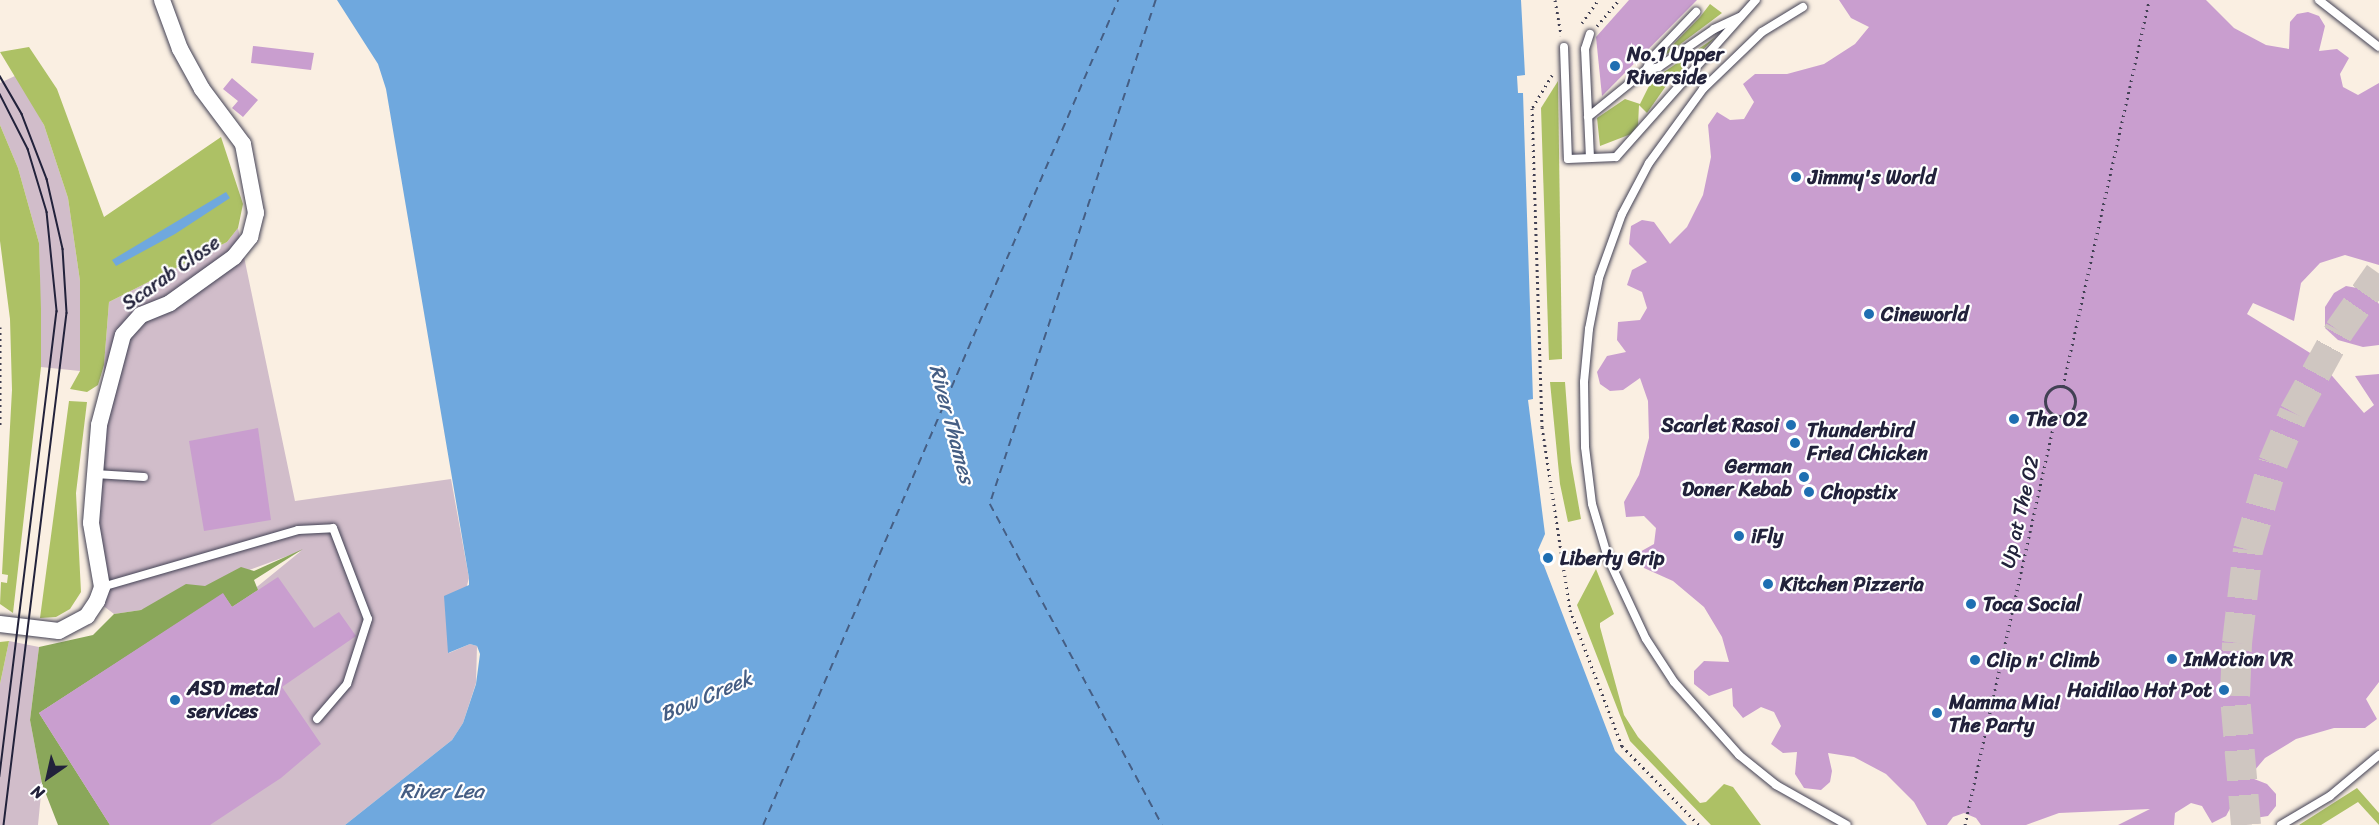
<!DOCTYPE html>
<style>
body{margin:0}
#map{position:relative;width:2379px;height:825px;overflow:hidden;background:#faefe2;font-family:Sriracha,sans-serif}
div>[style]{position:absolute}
.industrial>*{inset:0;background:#d1bdca}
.green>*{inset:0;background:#adc165}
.forest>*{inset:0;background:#8aa75a}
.water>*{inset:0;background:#6fa8de}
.ferry>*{height:1.5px;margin-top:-0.75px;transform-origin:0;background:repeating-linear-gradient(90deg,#455e84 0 8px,transparent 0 14px)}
.building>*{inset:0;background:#c99ecf}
.highway-tunnel>*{height:30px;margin-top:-15px;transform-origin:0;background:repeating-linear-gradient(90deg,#cfc6c1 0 30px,transparent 0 45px)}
.path>*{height:3px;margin-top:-1.5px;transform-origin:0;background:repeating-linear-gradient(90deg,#424154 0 1.5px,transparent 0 6px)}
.path>.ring{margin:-1.5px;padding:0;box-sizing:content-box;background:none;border:3px solid #424154;border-radius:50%}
.roads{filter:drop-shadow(0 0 2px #424154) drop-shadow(0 0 2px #424154)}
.lane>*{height:8px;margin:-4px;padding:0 4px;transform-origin:4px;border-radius:4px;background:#fff}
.street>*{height:16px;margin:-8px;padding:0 8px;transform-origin:8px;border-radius:8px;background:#fff}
.tram>*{height:1.5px;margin:-0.75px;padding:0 0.75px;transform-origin:0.75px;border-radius:0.75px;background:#22223b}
.dots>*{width:16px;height:16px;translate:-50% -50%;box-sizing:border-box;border:3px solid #fff;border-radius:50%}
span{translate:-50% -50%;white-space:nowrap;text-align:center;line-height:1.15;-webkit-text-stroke:4.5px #fff;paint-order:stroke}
.poi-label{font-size:20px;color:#22223b;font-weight:700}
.left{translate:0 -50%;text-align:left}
.right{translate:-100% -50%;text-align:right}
.street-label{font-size:20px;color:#22223b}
.water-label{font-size:21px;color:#455e84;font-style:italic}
.north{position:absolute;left:18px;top:747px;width:60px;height:60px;-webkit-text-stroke:4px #fff;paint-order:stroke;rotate:214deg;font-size:16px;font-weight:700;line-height:24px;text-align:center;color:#22223b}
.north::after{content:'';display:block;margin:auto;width:21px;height:27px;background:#22223b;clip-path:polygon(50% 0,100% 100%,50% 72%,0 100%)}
</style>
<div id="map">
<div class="industrial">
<div style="clip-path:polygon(17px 75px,44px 125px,68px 198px,80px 281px,80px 371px,41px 367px,39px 243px,18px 168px,0 125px,0 83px)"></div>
<div style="clip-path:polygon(238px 228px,295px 501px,451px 479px,469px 578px,449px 653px,470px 644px,477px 646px,476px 683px,463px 723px,452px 740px,345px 825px,110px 825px,39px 713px,223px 593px,232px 607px,301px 551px,141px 610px,114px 614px,97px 601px,104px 365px,109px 302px,227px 242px)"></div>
<div style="clip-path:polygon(9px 641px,39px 647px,30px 720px,42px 784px,38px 825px,0 825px,0 684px)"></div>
</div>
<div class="green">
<div style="clip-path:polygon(1710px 4px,1722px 13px,1655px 63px,1700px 17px)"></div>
<div style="clip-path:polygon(1716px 37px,1668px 83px,1647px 113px,1639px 105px,1638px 125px,1631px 134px,1600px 146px,1597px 118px,1625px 99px,1640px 104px,1652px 80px)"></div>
<div style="clip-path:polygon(29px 47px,57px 89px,104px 217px,221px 137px,243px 204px,238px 228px,227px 242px,109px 302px,104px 365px,98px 385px,87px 392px,70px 389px,80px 371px,80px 281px,68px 198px,44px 125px,0 52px)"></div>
<div style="clip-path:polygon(1558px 81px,1562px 359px,1549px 360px,1541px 108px)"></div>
<div style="clip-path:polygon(0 125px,18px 168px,39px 243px,41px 309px,41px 367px,13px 613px,0 604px,1px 582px,7px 583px,8px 575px,2px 574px,12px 390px,10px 319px,0 241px)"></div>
<div style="clip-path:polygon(1550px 382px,1565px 382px,1571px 462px,1581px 519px,1568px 522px,1560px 484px)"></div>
<div style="clip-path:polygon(69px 401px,87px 402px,76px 493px,81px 592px,70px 609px,56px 617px,40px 618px)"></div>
<div style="clip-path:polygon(1596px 569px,1614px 614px,1600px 623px,1600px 627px,1624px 715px,1638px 737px,1700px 803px,1706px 802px,1724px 784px,1733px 787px,1761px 825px,1711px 825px,1630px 741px,1577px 605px)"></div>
<div style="clip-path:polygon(9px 641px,0 684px,0 642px)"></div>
<div style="clip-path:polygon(2357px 788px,2379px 813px,2379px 825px,2358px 802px,2321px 825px,2299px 825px)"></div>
</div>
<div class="forest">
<div style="clip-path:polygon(303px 549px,254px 580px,258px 590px,232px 607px,223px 594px,39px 713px,110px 825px,58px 825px,42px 784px,30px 720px,39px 647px,93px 635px,114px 614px,141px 610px,186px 584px,205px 586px,241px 567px,254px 571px)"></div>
</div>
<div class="water">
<div style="clip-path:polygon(337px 0,1521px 0,1525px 75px,1517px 76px,1518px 93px,1523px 93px,1533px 399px,1528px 400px,1545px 534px,1538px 550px,1615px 751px,1687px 825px,345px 825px,452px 740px,463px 723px,476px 684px,480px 654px,477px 646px,470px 644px,448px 653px,444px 596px,469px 585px,469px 578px,386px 89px,378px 64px)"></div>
<div style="clip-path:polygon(226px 192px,230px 198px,175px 234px,116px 266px,112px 260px)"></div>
</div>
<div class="ferry">
<div style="left:1156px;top:0;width:531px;rotate:108.23deg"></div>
<div style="left:990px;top:504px;width:364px;rotate:61.8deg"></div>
<div style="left:763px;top:825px;width:898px;rotate:-66.72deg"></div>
</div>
<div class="building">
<div style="clip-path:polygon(1629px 0,1697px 0,1602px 96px,1596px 37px)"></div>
<div style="clip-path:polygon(1839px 0,2206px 0,2234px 28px,2266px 45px,2289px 49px,2290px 22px,2297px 14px,2308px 12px,2319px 16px,2325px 26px,2319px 51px,2337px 49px,2349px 58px,2340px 74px,2343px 87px,2358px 95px,2379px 83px,2379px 265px,2345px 255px,2320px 263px,2301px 283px,2294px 321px,2253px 303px,2247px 314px,2315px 356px,2364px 413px,2374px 405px,2355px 376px,2379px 374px,2379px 682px,2366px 699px,2377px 719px,2365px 728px,2334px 728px,2296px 739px,2265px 758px,2249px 777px,2267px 784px,2276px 794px,2276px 806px,2268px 816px,2255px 818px,2233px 803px,2226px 816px,2212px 823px,2202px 806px,2191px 803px,2175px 813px,2174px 825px,2118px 825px,2150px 809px,2059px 813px,2026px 825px,1981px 825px,1976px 818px,1964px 813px,1953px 817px,1947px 825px,1927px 825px,1914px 802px,1886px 774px,1854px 757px,1828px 753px,1832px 771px,1830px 782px,1821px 790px,1804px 788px,1795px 774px,1797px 752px,1783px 753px,1771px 744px,1781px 726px,1774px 712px,1761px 707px,1743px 718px,1733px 706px,1732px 688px,1709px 696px,1694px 684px,1694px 671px,1704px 661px,1729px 662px,1722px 637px,1704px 607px,1673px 581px,1644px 568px,1638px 553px,1654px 544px,1656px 528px,1644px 516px,1626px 517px,1624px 502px,1639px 475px,1649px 438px,1648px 401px,1640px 378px,1623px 390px,1610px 391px,1600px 384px,1597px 372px,1607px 356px,1626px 352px,1617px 340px,1618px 322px,1640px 320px,1647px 308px,1642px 292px,1627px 285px,1632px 270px,1647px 262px,1629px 244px,1631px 226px,1642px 220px,1654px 222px,1670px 244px,1687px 227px,1703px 195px,1711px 157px,1708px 125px,1717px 112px,1730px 120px,1744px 119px,1754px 102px,1743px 84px,1755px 74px,1787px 74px,1824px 64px,1855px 44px,1869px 27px,1851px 18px)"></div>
<div style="clip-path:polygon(253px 46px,314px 53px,311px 70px,251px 63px)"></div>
<div style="clip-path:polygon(232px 78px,258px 100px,243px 117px,232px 108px,238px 101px,223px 89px)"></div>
<div style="clip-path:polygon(2346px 286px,2368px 290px,2379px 304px,2379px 345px,2363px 347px,2338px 340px,2325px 328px,2325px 307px,2334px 293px)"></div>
<div style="clip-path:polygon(258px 428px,271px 520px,204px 531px,189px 441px)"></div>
<div style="clip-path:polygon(278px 577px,314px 628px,339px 612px,356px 636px,282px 687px,321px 744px,281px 778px,210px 825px,110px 825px,39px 713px,223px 593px,232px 607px)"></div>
</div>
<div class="highway-tunnel">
<div style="left:2246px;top:825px;width:129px;rotate:-94.9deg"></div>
<div style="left:2235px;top:696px;width:53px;rotate:-87.8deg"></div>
<div style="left:2237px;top:643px;width:94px;rotate:-83.3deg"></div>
<div style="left:2248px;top:550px;width:91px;rotate:-74deg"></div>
<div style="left:2273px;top:463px;width:54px;rotate:-67.2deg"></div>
<div style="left:2294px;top:413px;width:94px;rotate:-61.2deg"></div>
<div style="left:2339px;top:331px;width:70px;rotate:-54.9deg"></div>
</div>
<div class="path">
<div style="left:1555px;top:0;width:36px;rotate:80deg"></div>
<div style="left:1582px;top:23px;width:28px;rotate:-55deg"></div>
<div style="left:1597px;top:26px;width:34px;rotate:-50deg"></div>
<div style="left:1552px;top:75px;width:39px;rotate:121deg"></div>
<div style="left:1532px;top:108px;width:319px;rotate:88.2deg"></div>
<div style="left:1542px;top:427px;width:185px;rotate:81.3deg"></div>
<div style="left:1570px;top:610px;width:146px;rotate:69.1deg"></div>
<div style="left:1622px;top:746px;width:110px;rotate:45.7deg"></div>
<div style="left:0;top:327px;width:100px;rotate:90deg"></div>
<div class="ring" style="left:2045px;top:386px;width:27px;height:27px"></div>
<div style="left:2063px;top:386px;width:395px;rotate:-77.4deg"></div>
<div style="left:1965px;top:825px;width:419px;rotate:-77.5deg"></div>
</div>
<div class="roads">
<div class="lane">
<div style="left:2319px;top:0;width:76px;rotate:38.1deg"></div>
<div style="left:1803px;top:7px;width:48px;rotate:148.6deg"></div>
<div style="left:1762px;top:32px;width:82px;rotate:136deg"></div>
<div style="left:1703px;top:89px;width:92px;rotate:126.1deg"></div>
<div style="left:1649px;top:163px;width:58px;rotate:117.9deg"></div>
<div style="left:1622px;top:214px;width:68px;rotate:109.8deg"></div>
<div style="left:1599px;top:278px;width:52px;rotate:101.1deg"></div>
<div style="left:1589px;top:329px;width:53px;rotate:95.4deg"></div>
<div style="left:1584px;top:382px;width:65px;rotate:89.1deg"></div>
<div style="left:1585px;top:447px;width:57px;rotate:83deg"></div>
<div style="left:1592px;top:504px;width:56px;rotate:73.5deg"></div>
<div style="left:1608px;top:558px;width:89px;rotate:64.9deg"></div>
<div style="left:1646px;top:639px;width:51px;rotate:56.9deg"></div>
<div style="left:1674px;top:682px;width:98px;rotate:48.3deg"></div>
<div style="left:1739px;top:755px;width:48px;rotate:39deg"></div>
<div style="left:1776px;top:785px;width:81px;rotate:29.4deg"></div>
<div style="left:1564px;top:47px;width:112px;rotate:88deg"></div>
<div style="left:1568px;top:159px;width:48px;rotate:-2.4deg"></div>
<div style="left:1616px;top:157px;width:210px;rotate:-48.3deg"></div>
<div style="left:1646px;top:70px;width:13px;rotate:-63deg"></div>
<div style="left:1652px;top:58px;width:64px;rotate:-46.3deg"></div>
<div style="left:1588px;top:117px;width:75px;rotate:-39deg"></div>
<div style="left:1646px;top:70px;width:13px;rotate:-13deg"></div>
<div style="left:1659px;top:67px;width:67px;rotate:-34.6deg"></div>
<div style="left:1714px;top:29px;width:29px;rotate:-25deg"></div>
<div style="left:1590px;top:158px;width:109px;rotate:-92.6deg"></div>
<div style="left:1585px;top:49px;width:16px;rotate:-72deg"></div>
<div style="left:95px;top:474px;width:49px;rotate:3.5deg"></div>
<div style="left:102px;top:587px;width:204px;rotate:-16.2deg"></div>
<div style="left:298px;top:530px;width:35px;rotate:-3deg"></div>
<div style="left:333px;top:528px;width:97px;rotate:69deg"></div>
<div style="left:368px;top:619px;width:68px;rotate:107.9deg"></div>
<div style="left:347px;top:684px;width:46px;rotate:130.6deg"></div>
<div style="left:2281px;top:825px;width:57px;rotate:-30.6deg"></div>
<div style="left:2330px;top:796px;width:64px;rotate:-39.9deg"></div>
</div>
<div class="street">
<div style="left:0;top:624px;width:59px;rotate:6.8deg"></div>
<div style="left:59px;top:631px;width:32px;rotate:-28deg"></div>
<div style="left:87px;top:616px;width:18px;rotate:-56deg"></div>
<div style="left:97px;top:601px;width:15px;rotate:-70deg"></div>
<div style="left:102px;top:587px;width:65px;rotate:-99.8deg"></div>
<div style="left:91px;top:523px;width:98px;rotate:-85.3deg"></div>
<div style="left:99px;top:425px;width:93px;rotate:-75.1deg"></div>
<div style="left:123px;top:335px;width:27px;rotate:-48deg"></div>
<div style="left:141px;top:315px;width:31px;rotate:-22deg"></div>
<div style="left:170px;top:303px;width:79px;rotate:-35.7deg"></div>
<div style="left:234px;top:257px;width:26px;rotate:-51deg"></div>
<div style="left:250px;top:237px;width:25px;rotate:-76deg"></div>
<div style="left:256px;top:213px;width:70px;rotate:-100.7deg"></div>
<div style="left:243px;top:144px;width:69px;rotate:-126.7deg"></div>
<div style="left:202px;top:89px;width:46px;rotate:-118.8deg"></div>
<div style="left:180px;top:49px;width:52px;rotate:-110.2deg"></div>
</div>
</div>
<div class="tram">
<div style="left:0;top:76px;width:44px;rotate:59.9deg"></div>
<div style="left:22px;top:114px;width:70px;rotate:69deg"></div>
<div style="left:47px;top:179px;width:72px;rotate:77.1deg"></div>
<div style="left:63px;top:249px;width:64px;rotate:86.4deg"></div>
<div style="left:67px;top:313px;width:516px;rotate:97.01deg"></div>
<div style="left:0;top:94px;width:62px;rotate:63deg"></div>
<div style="left:28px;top:149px;width:66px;rotate:73.2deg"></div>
<div style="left:47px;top:212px;width:100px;rotate:84.2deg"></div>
<div style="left:57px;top:311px;width:469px;rotate:97deg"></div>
</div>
<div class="dots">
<div style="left:1615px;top:66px;background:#1f6fb2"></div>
<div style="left:1796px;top:177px;background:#1f6fb2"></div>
<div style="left:1869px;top:314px;background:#1f6fb2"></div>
<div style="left:2014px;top:419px;background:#1f6fb2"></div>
<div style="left:1791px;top:425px;background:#1f6fb2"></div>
<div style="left:1795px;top:443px;background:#1f6fb2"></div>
<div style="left:1804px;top:477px;background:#1f6fb2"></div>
<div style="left:1809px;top:492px;background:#1f6fb2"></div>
<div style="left:1739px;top:536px;background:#1f6fb2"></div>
<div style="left:1548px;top:558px;background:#1f6fb2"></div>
<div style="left:1768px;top:584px;background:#1f6fb2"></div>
<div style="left:1971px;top:604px;background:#1f6fb2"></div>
<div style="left:2172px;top:659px;background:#1f6fb2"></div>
<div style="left:1975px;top:660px;background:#1f6fb2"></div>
<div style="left:2224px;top:690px;background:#1f6fb2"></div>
<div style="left:175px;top:700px;background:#1f6fb2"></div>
<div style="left:1937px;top:713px;background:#1f6fb2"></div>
</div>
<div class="poi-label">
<span class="left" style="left:1627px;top:66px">No.1 Upper<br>Riverside</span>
<span class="left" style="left:1808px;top:177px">Jimmy's World</span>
<span class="left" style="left:1881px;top:314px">Cineworld</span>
<span class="left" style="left:2026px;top:419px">The O2</span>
<span class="right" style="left:1779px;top:425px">Scarlet Rasoi</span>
<span class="left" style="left:1807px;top:442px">Thunderbird<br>Fried Chicken</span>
<span class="right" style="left:1792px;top:478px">German<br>Doner Kebab</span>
<span class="left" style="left:1821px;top:492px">Chopstix</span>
<span class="left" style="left:1751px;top:536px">iFly</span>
<span class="left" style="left:1560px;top:558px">Liberty Grip</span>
<span class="left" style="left:1780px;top:584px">Kitchen Pizzeria</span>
<span class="left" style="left:1983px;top:604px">Toca Social</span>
<span class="left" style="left:2184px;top:659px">InMotion VR</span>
<span class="left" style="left:1987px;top:660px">Clip n' Climb</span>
<span class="left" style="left:187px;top:700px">ASD metal<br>services</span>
<span class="right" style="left:2212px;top:690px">Haidilao Hot Pot</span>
<span class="left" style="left:1949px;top:714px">Mamma Mia!<br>The Party</span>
</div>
<div class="street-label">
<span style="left:171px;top:273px;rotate:-35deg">Scarab Close</span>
<span style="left:2020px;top:512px;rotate:-77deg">Up at The O2</span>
</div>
<div class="water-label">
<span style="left:952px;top:424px;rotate:75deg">River Thames</span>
<span style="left:706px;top:696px;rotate:-23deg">Bow Creek</span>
<span style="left:442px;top:791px">River Lea</span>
</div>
<div class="north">N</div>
</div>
